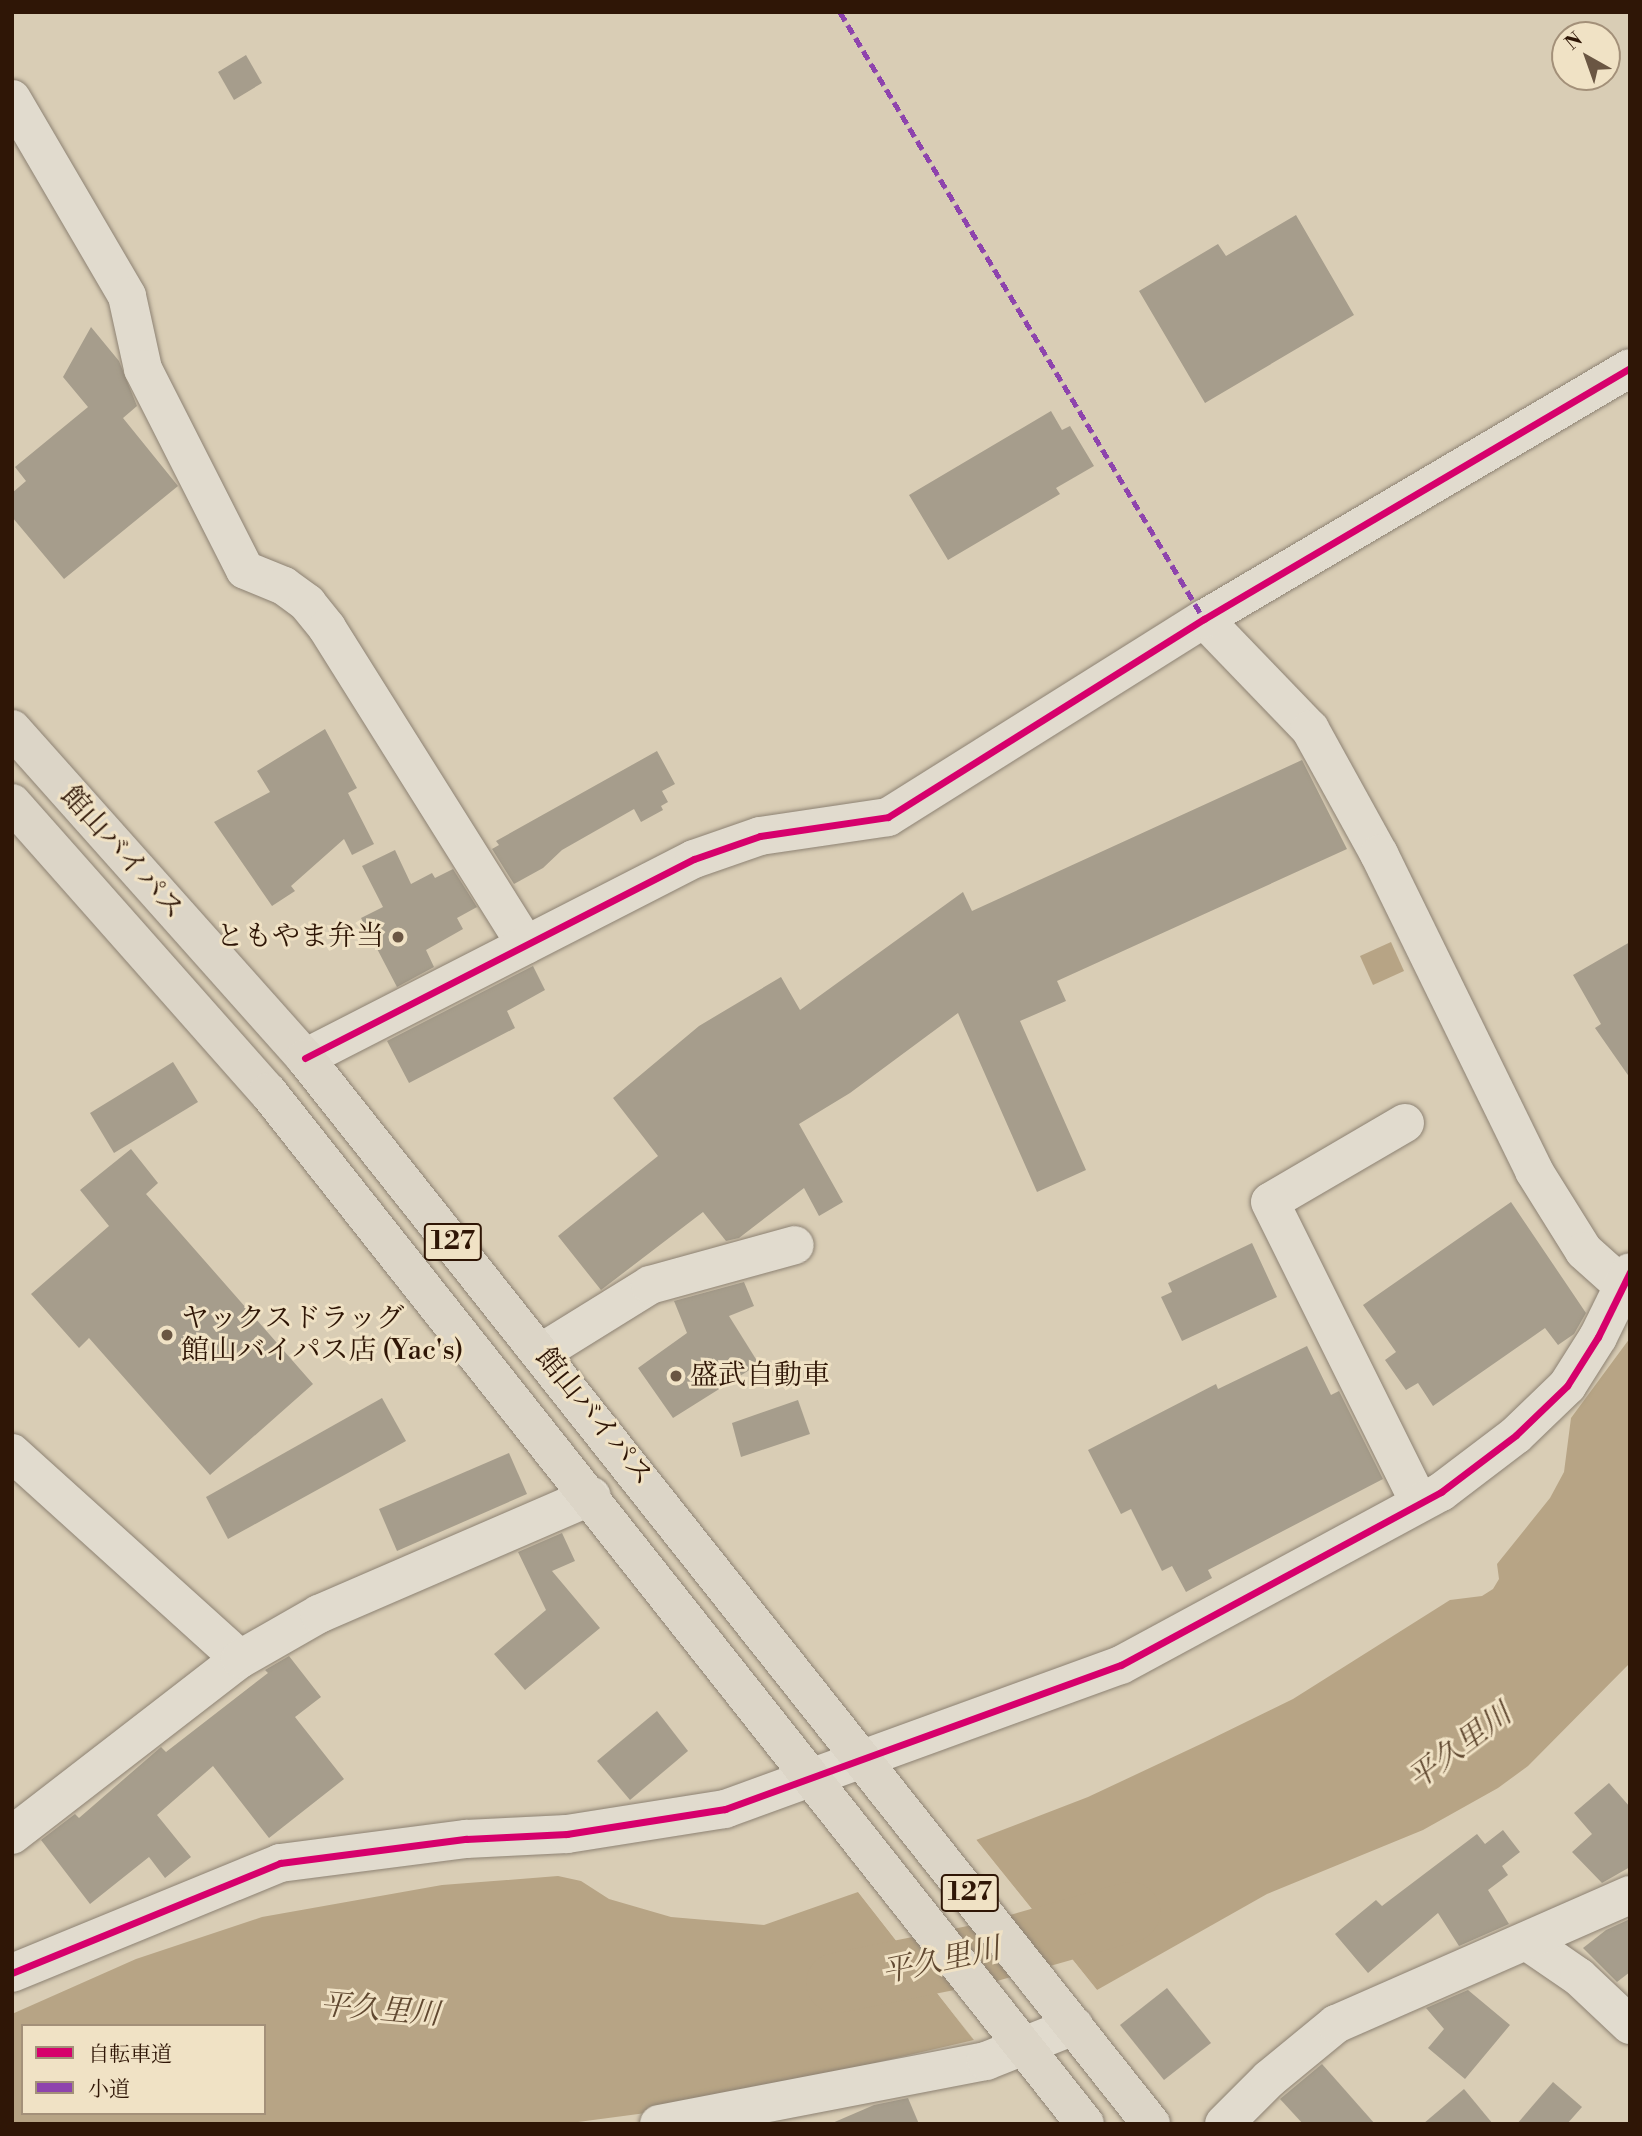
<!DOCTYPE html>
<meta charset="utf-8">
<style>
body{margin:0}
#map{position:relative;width:1642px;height:2136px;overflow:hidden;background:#d9cdb5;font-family:"Libre Bodoni","Noto Serif JP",serif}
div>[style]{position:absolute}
.water>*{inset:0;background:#b7a485}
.pier>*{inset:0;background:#d9cdb5}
.river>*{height:60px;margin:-30px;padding:0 30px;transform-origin:30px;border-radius:30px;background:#b7a485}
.building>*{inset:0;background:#a69d8c}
.roads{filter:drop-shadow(0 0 2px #8d8273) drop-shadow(0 0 2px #8d8273)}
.minor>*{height:38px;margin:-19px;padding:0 19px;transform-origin:19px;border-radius:19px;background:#e1dbce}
.highway>*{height:38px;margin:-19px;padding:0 19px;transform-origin:19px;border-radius:19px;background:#dcd5c7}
.quiet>*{height:5px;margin-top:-2.5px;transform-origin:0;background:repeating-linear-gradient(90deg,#8e44ad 0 10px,transparent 0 15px)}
.cycleway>*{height:7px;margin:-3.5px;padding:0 3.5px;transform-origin:3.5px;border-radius:3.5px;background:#d6006c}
.dots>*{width:19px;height:19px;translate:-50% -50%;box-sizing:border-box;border:4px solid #f0e2c5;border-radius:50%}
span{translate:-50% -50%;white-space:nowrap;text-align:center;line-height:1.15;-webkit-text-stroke:6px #f0e2c5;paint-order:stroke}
.shield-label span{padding:2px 5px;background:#f0e2c5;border:2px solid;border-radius:5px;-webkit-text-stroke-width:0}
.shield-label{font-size:26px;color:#2f1606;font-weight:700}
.street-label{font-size:28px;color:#2f1606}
.poi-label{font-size:28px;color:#2f1606}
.right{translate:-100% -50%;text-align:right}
.left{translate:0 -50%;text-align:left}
.water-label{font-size:30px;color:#604830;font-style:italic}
.frame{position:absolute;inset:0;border:14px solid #2f1606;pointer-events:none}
.legend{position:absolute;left:21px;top:2024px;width:245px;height:91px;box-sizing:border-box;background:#f0e2c5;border:2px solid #a39079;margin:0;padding:9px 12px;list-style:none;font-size:21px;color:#2f1606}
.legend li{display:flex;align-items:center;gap:14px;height:35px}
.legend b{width:35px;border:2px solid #a39079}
.north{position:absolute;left:1551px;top:21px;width:70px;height:70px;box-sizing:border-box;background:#f0e2c5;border:2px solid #a39079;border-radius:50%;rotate:320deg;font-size:19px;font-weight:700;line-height:28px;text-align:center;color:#2f1606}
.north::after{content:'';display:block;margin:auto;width:24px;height:32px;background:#6a5643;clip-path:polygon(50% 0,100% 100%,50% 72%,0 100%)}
</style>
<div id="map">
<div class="water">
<div style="clip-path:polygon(1391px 942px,1404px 971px,1373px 985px,1360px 956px)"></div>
<div style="clip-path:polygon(1630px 1338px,1630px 1663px,1528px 1766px,1498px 1788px,1423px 1830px,1267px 1894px,1097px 1990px,976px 1840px,1088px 1797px,1203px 1743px,1293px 1699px,1450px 1600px,1482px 1596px,1493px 1589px,1499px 1579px,1497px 1564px,1550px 1498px,1564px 1472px,1571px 1418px)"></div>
<div style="clip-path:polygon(evenodd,558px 1876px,581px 1881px,609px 1899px,671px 1917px,764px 1925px,858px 1892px,974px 2040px,676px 2109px,563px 2124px,12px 2124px,12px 2014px,136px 1959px,262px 1917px,442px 1885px,558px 1876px,23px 2026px,264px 2026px,264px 2113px,23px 2113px,23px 2026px)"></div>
</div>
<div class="pier">
<div style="clip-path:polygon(974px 1837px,1097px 1990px,1099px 1993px,974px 1842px)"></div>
<div style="clip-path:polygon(856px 1889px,861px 1890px,976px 2043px)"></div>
</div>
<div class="river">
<div style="left:836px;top:1983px;width:153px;rotate:-11.3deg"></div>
<div style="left:986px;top:1953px;width:150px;rotate:-15.9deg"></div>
</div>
<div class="building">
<div style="clip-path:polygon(246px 55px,262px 83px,234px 100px,218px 72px)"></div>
<div style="clip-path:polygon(1296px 215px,1354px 315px,1205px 403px,1139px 291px,1218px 244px,1226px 256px)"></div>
<div style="clip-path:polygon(91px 327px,119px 361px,137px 406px,123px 418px,178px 486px,64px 579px,12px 517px,12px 493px,26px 481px,15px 467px,88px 407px,63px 377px)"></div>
<div style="clip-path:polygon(1051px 411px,1062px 430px,1070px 426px,1094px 466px,1056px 488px,1060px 494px,948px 560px,909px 495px)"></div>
<div style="clip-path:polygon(325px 729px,357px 788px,348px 793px,374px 844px,352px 855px,344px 839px,291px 886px,295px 891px,272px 906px,214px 822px,270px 792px,257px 771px)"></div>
<div style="clip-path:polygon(657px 751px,675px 784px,662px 791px,668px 802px,661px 806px,663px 810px,641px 822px,634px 809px,562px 850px,543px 868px,514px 884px,492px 849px,499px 845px,496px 841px)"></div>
<div style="clip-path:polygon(1302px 760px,1347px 849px,1057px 981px,1066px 1001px,1020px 1021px,1086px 1170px,1037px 1192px,958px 1013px,850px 1093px,799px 1124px,843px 1202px,819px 1216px,804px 1188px,739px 1238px,726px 1241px,703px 1212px,601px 1290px,558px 1236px,658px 1156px,613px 1098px,699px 1026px,781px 977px,800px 1010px,963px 892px,972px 911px)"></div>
<div style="clip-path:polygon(395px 850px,411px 884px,432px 873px,435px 878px,453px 869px,477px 907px,457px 918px,463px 929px,426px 950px,434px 967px,397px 987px,361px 918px,383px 907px,362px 866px)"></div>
<div style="clip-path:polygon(1630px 942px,1630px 1078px,1595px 1028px,1601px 1024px,1573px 975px)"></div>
<div style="clip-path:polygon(533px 966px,545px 990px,507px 1011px,515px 1028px,409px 1083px,387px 1041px)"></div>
<div style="clip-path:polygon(173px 1062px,198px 1102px,114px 1153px,90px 1113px)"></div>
<div style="clip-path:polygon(131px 1149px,158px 1183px,146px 1194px,313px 1384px,210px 1475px,89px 1338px,79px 1348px,31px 1294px,109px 1226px,80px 1190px)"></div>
<div style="clip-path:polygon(1511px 1202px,1586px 1313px,1574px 1334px,1558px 1345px,1545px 1328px,1433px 1406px,1418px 1383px,1406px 1390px,1385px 1360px,1396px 1352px,1363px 1305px)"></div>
<div style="clip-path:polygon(1252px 1243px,1277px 1297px,1182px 1341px,1161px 1297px,1172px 1292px,1168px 1283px)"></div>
<div style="clip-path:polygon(744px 1282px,754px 1306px,729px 1316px,759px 1364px,673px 1418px,638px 1368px,687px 1333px,674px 1301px)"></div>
<div style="clip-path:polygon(1307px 1346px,1331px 1395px,1339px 1391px,1383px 1479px,1208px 1570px,1212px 1578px,1186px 1592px,1172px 1566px,1162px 1571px,1131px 1509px,1121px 1514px,1088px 1450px,1216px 1384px,1218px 1389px)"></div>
<div style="clip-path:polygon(382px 1398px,406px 1441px,228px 1539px,206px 1497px)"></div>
<div style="clip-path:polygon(798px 1400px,810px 1434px,741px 1457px,732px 1423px)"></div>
<div style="clip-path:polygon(509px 1453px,527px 1494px,397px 1551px,379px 1509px)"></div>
<div style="clip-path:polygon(562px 1533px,575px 1561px,552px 1571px,600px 1628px,525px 1690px,494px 1654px,546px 1610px,518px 1552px)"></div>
<div style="clip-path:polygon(289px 1656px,321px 1697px,295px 1717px,344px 1779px,269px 1838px,213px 1766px,157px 1815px,191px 1857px,165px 1878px,149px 1857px,90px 1904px,41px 1840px,75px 1814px,79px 1818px,161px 1747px,166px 1752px,268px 1673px,265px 1670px)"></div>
<div style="clip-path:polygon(657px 1711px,688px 1751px,630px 1800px,597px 1761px)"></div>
<div style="clip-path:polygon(1609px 1783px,1630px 1807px,1630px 1867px,1602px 1883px,1572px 1852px,1592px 1834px,1574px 1813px)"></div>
<div style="clip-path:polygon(1503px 1830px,1520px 1852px,1502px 1866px,1508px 1875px,1488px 1890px,1509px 1924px,1459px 1946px,1438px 1913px,1368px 1973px,1335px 1934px,1376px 1900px,1382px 1906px,1477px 1834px,1485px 1844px)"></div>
<div style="clip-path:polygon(1630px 1919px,1630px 1972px,1617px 1982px,1583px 1948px,1606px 1930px)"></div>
<div style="clip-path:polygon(1167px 1988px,1211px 2043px,1164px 2080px,1120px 2025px)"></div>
<div style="clip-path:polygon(1468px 1990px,1510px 2025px,1465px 2079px,1428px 2048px,1444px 2029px,1426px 2008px)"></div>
<div style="clip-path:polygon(1322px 2064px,1375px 2124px,1303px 2124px,1280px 2099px)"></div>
<div style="clip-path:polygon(1553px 2082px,1582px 2107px,1567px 2124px,1517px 2124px)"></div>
<div style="clip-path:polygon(1464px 2089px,1493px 2124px,1423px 2124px)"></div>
<div style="clip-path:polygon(908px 2098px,919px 2124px,830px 2124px,874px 2105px)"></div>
</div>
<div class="roads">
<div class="minor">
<div style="left:12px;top:99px;width:228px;rotate:59.7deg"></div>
<div style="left:127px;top:296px;width:75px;rotate:77.6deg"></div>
<div style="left:143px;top:369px;width:225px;rotate:63.1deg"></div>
<div style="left:245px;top:570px;width:42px;rotate:22.3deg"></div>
<div style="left:284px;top:586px;width:29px;rotate:36deg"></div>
<div style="left:307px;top:603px;width:32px;rotate:51deg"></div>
<div style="left:327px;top:628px;width:374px;rotate:57.9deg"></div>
<div style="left:1204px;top:619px;width:153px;rotate:46.1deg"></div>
<div style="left:1310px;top:729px;width:143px;rotate:61.1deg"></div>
<div style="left:1379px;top:854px;width:353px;rotate:63.9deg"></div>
<div style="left:1534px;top:1171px;width:94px;rotate:58deg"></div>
<div style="left:1584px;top:1251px;width:51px;rotate:41.8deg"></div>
<div style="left:305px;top:1058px;width:437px;rotate:-27.1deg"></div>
<div style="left:694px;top:859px;width:70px;rotate:-19.2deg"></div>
<div style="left:760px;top:836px;width:129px;rotate:-8.4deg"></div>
<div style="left:888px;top:817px;width:373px;rotate:-32.1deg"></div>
<div style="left:1204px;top:619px;width:494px;rotate:-30.5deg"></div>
<div style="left:1405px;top:1123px;width:156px;rotate:149.7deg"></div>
<div style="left:1270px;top:1202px;width:335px;rotate:63.6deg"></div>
<div style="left:542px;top:1352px;width:127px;rotate:-31.8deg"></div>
<div style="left:650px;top:1285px;width:150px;rotate:-15.4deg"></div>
<div style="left:12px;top:1453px;width:307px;rotate:42.1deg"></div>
<div style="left:12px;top:1835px;width:288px;rotate:-37.7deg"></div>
<div style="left:240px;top:1659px;width:91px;rotate:-29.7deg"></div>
<div style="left:319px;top:1614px;width:297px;rotate:-23.4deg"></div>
<div style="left:1528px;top:1942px;width:62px;rotate:34.5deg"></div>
<div style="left:1579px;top:1977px;width:70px;rotate:43.3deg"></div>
<div style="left:12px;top:1973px;width:290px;rotate:-22.3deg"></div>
<div style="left:280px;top:1863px;width:188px;rotate:-7.4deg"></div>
<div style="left:466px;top:1839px;width:101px;rotate:-2.8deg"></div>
<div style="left:567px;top:1834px;width:160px;rotate:-9deg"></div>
<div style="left:725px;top:1809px;width:421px;rotate:-20deg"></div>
<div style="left:1121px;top:1665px;width:364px;rotate:-28.4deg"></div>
<div style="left:1441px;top:1492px;width:94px;rotate:-37.2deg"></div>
<div style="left:1516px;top:1435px;width:71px;rotate:-43.9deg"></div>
<div style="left:1567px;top:1386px;width:58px;rotate:-57.7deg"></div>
<div style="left:1598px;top:1337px;width:72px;rotate:-63.8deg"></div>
<div style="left:659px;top:2124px;width:333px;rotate:-10.9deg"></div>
<div style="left:986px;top:2061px;width:95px;rotate:-21.7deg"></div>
<div style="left:1224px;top:2124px;width:64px;rotate:-45deg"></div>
<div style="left:1269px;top:2079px;width:87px;rotate:-39.4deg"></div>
<div style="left:1336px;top:2024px;width:321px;rotate:-23.7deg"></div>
</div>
<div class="highway">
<div style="left:12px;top:729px;width:441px;rotate:48.3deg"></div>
<div style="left:305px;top:1058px;width:1361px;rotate:51.56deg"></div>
<div style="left:12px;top:803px;width:386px;rotate:48.5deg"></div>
<div style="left:268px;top:1092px;width:1316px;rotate:51.63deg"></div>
</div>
</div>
<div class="quiet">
<div style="left:840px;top:12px;width:708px;rotate:59.05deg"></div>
</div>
<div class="cycleway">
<div style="left:305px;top:1058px;width:437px;rotate:-27.1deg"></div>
<div style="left:694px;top:859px;width:70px;rotate:-19.2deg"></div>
<div style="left:760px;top:836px;width:129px;rotate:-8.4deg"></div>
<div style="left:888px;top:817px;width:373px;rotate:-32.1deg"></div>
<div style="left:1204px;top:619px;width:494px;rotate:-30.5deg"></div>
<div style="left:12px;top:1973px;width:290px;rotate:-22.3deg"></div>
<div style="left:280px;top:1863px;width:188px;rotate:-7.4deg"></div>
<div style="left:466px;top:1839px;width:101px;rotate:-2.8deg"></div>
<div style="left:567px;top:1834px;width:160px;rotate:-9deg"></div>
<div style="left:725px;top:1809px;width:421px;rotate:-20deg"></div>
<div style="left:1121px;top:1665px;width:364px;rotate:-28.4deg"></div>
<div style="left:1441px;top:1492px;width:94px;rotate:-37.2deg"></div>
<div style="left:1516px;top:1435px;width:71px;rotate:-43.9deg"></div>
<div style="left:1567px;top:1386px;width:58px;rotate:-57.7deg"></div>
<div style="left:1598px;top:1337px;width:72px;rotate:-63.8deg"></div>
</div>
<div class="dots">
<div style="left:398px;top:937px;background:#6a5643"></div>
<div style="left:167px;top:1335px;background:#6a5643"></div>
<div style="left:676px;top:1376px;background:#6a5643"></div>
</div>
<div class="shield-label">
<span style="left:453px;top:1242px">127</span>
<span style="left:970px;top:1893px">127</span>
</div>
<div class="street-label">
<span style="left:122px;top:853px;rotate:48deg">館山バイパス</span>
<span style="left:594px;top:1417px;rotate:51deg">館山バイパス</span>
</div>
<div class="poi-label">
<span class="right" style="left:384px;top:937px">ともやま弁当</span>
<span class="left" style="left:181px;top:1335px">ヤックスドラッグ<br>館山バイパス店 (Yac's)</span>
<span class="left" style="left:690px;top:1376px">盛武自動車</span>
</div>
<div class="water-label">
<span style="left:1460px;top:1747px;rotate:-37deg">平久里川</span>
<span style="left:941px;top:1961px;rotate:-12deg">平久里川</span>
<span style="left:380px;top:2010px;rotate:5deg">平久里川</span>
</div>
<div class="frame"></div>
<ul class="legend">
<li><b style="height:9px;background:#d6006c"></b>自転車道</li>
<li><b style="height:9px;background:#8e44ad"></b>小道</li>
</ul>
<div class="north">N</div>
</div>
